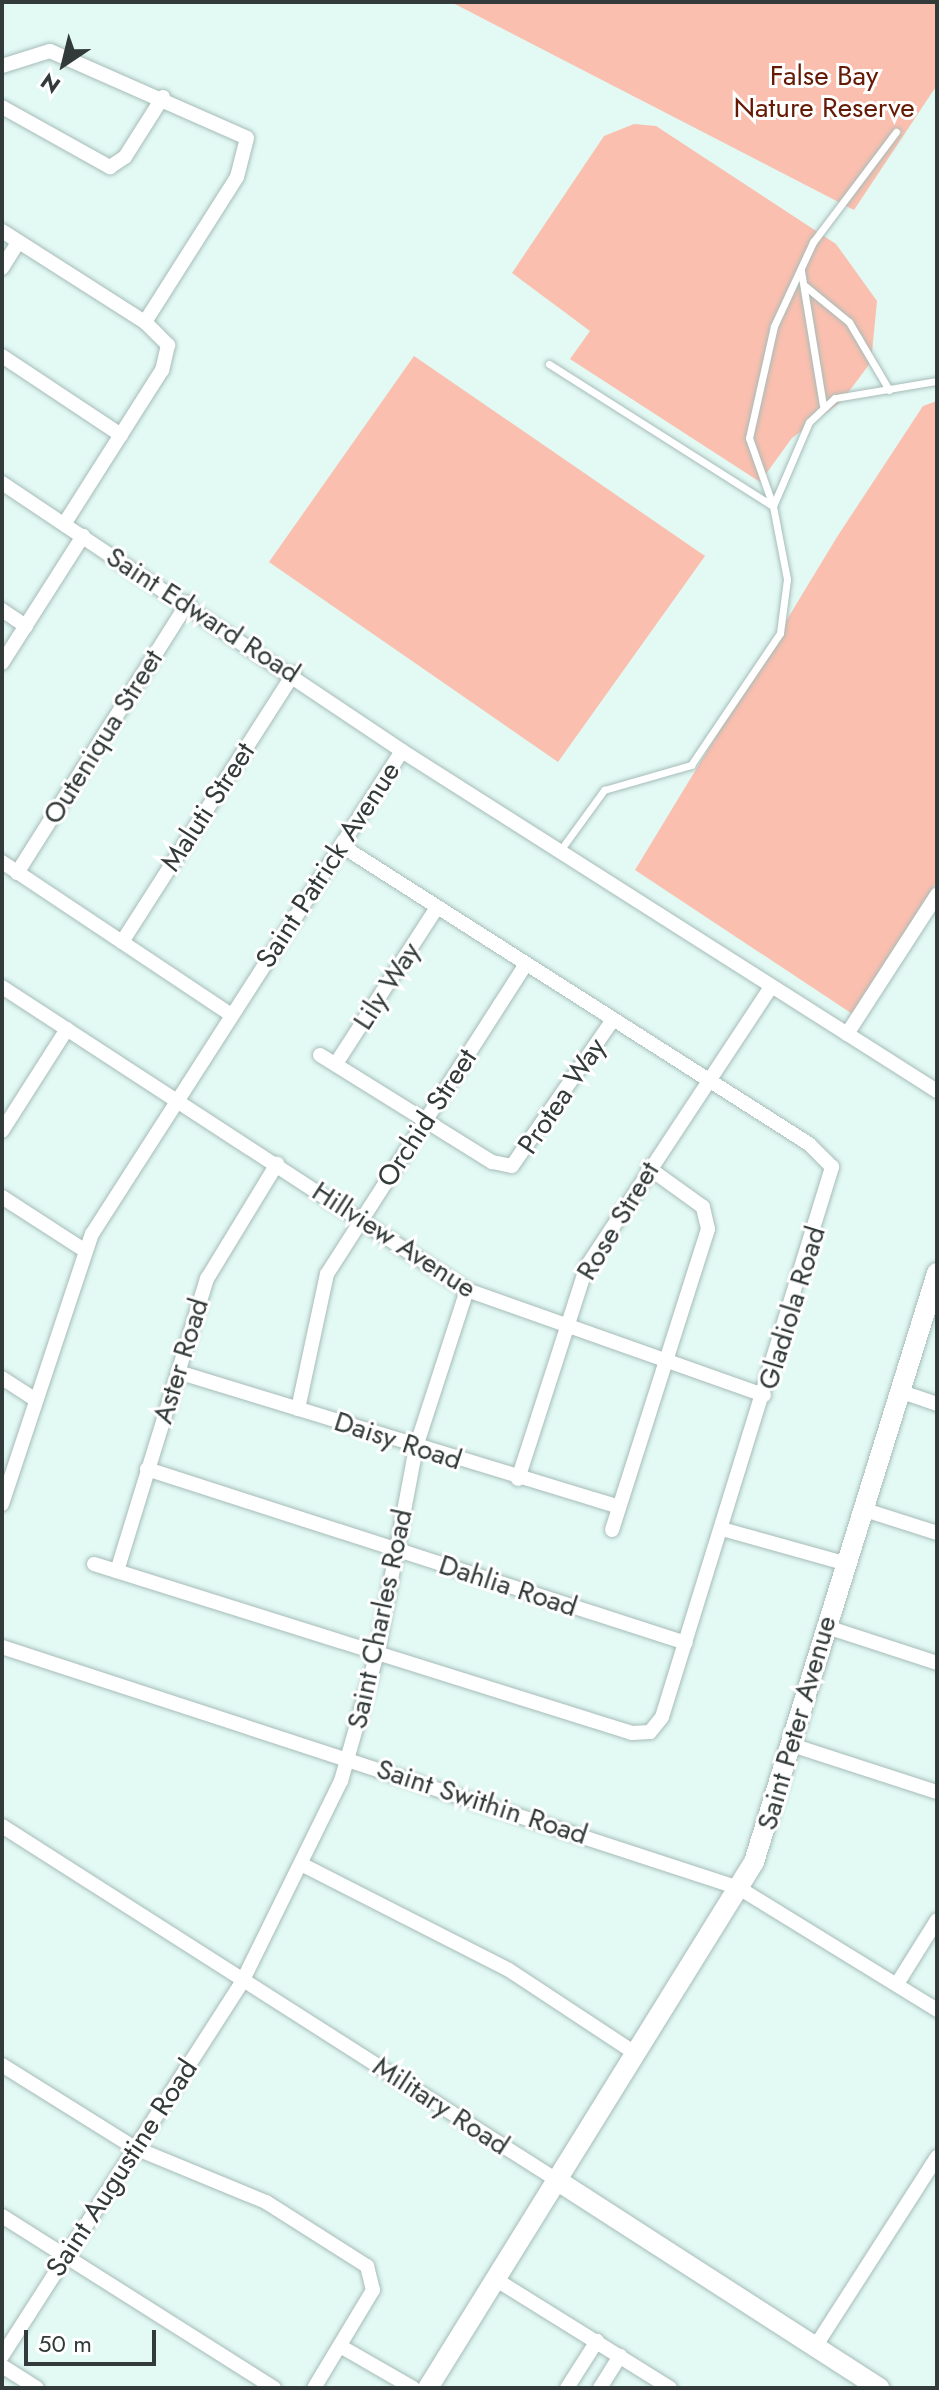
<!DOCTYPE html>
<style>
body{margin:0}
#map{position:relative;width:939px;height:2390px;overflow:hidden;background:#e2f9f4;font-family:Jost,sans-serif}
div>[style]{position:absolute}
.green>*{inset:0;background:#fabfaf}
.roads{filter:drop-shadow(0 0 2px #a7bcb8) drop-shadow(0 0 2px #a7bcb8)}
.lane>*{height:7px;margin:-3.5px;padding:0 3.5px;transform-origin:3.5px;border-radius:3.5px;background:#fff}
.street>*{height:14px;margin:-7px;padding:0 7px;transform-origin:7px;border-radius:7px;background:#fff}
.secondary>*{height:20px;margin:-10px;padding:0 10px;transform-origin:10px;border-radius:10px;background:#fff}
span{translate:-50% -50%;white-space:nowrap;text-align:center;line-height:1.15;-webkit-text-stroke:6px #fff;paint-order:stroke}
.park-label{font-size:28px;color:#651a05}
.street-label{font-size:28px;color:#323b39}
.frame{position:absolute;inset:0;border:4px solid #323b39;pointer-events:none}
.north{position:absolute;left:24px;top:24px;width:80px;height:80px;-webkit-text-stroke:6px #fff;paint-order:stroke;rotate:215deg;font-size:22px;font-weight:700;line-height:32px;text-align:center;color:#323b39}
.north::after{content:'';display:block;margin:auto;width:28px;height:36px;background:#323b39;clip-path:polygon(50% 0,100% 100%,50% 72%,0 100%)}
.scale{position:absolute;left:24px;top:2330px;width:132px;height:36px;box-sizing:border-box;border:4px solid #323b39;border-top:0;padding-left:10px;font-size:24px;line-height:28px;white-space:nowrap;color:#323b39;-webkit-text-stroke:6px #fff;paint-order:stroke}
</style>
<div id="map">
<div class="green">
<div style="clip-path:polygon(451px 2px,937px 2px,937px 85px,854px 210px)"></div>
<div style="clip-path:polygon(634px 124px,656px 126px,836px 244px,877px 301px,871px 362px,841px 402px,792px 438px,760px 482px,570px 359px,590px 331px,512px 273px,604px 136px)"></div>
<div style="clip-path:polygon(414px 356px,705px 556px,558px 762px,269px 562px)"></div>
<div style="clip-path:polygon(937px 401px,937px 881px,854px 1015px,635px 870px,837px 537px,923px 406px)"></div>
</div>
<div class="roads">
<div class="lane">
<div style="left:801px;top:271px;width:136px;rotate:80.7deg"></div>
<div style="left:805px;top:286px;width:57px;rotate:39.3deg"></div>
<div style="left:849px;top:322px;width:79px;rotate:59.5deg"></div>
<div style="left:549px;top:364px;width:265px;rotate:32.4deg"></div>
<div style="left:773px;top:506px;width:72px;rotate:-109.4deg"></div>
<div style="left:749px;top:438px;width:115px;rotate:-77.4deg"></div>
<div style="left:774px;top:326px;width:93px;rotate:-65.1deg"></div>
<div style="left:813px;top:242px;width:138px;rotate:-53deg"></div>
<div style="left:559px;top:852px;width:77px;rotate:-54deg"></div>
<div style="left:604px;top:790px;width:91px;rotate:-16deg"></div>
<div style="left:691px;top:765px;width:159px;rotate:-56deg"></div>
<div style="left:780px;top:633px;width:54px;rotate:-82.6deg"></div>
<div style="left:787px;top:579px;width:74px;rotate:-100.9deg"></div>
<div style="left:773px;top:506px;width:91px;rotate:-66.8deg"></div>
<div style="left:809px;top:422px;width:35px;rotate:-43deg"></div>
<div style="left:835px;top:398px;width:103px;rotate:-9.5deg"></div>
</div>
<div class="street">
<div style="left:2px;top:66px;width:50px;rotate:-17.4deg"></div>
<div style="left:50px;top:51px;width:215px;rotate:23.8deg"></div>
<div style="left:247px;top:138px;width:40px;rotate:104.4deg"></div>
<div style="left:237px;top:177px;width:172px;rotate:122.4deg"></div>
<div style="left:2px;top:107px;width:124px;rotate:29.1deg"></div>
<div style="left:110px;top:167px;width:18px;rotate:-34deg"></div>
<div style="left:125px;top:157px;width:71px;rotate:-57.7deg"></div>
<div style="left:2px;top:231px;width:169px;rotate:32.5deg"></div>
<div style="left:145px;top:322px;width:33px;rotate:45deg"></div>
<div style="left:168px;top:345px;width:26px;rotate:103deg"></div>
<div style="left:162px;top:370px;width:181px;rotate:122.4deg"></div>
<div style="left:2px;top:268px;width:31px;rotate:-58deg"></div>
<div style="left:2px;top:356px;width:143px;rotate:33.6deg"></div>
<div style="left:2px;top:483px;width:481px;rotate:33.8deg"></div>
<div style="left:402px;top:751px;width:634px;rotate:32.44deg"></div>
<div style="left:2px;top:610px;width:29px;rotate:34deg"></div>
<div style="left:2px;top:663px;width:151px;rotate:-57.5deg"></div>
<div style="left:2px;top:862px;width:274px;rotate:33.7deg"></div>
<div style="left:17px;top:873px;width:320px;rotate:-57.7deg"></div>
<div style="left:122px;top:942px;width:319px;rotate:-57.4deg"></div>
<div style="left:2px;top:987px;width:555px;rotate:33.09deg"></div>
<div style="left:467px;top:1290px;width:315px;rotate:19.5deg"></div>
<div style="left:847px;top:1034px;width:166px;rotate:-57.1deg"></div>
<div style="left:320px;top:1055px;width:203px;rotate:31.9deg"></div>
<div style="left:492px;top:1162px;width:20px;rotate:11deg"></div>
<div style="left:512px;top:1166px;width:176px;rotate:-55.4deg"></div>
<div style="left:337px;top:1062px;width:182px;rotate:-57.1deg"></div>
<div style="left:2px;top:1131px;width:121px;rotate:-57.5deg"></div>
<div style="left:2px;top:1197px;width:98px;rotate:32.9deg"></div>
<div style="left:178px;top:1372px;width:461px;rotate:17deg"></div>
<div style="left:2px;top:1378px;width:38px;rotate:33deg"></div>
<div style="left:899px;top:1391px;width:40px;rotate:18.9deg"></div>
<div style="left:298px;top:1409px;width:138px;rotate:-77.9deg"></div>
<div style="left:327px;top:1274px;width:366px;rotate:-57.3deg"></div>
<div style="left:147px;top:1469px;width:566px;rotate:17.89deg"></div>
<div style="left:518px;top:1479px;width:224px;rotate:-72.1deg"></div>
<div style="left:587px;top:1266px;width:333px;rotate:-56.6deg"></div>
<div style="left:2px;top:1504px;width:285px;rotate:-71.6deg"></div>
<div style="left:92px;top:1234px;width:574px;rotate:-57.31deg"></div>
<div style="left:862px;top:1509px;width:79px;rotate:17.7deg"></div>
<div style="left:722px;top:1529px;width:127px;rotate:15.6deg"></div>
<div style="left:612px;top:1530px;width:316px;rotate:-72.3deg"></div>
<div style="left:708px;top:1229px;width:23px;rotate:-103deg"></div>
<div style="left:703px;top:1207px;width:67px;rotate:-144.2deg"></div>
<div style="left:94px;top:1564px;width:564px;rotate:17.44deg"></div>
<div style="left:632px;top:1733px;width:18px;rotate:-3deg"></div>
<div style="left:650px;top:1732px;width:19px;rotate:-51deg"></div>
<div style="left:662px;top:1717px;width:576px;rotate:-72.82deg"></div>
<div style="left:832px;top:1167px;width:33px;rotate:-135deg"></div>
<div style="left:809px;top:1144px;width:554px;rotate:-147.46deg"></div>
<div style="left:117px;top:1571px;width:306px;rotate:-72.9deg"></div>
<div style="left:207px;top:1279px;width:135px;rotate:-58.7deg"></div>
<div style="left:824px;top:1626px;width:119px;rotate:18.1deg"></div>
<div style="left:2px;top:1647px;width:775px;rotate:18.11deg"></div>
<div style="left:739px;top:1888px;width:233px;rotate:31.6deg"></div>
<div style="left:792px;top:1745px;width:152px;rotate:18deg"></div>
<div style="left:2px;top:1826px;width:656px;rotate:32.55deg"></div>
<div style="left:301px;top:1864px;width:233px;rotate:27deg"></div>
<div style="left:509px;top:1970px;width:151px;rotate:33.4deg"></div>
<div style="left:897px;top:1984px;width:75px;rotate:-58deg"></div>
<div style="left:2px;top:2065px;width:157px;rotate:32deg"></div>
<div style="left:135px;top:2148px;width:142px;rotate:22.4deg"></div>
<div style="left:266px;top:2202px;width:120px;rotate:32.4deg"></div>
<div style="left:367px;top:2266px;width:25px;rotate:76deg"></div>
<div style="left:373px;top:2290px;width:114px;rotate:121deg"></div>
<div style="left:2px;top:2216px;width:322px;rotate:32.3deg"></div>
<div style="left:495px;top:2279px;width:206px;rotate:31.9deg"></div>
<div style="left:340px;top:2346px;width:84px;rotate:29.9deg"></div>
<div style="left:815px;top:2347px;width:226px;rotate:-57.3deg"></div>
<div style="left:2px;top:2356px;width:447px;rotate:-57.3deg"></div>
<div style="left:243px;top:1980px;width:222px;rotate:-63.8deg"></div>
<div style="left:341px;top:1781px;width:132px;rotate:-74.2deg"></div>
<div style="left:377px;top:1654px;width:211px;rotate:-79.3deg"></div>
<div style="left:416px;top:1447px;width:165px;rotate:-72deg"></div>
<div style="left:2px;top:2366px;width:41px;rotate:32.2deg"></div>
<div style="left:567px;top:2388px;width:56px;rotate:-57.4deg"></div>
<div style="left:600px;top:2388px;width:38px;rotate:-58deg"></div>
</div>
<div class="secondary">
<div style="left:555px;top:2179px;width:386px;rotate:32.8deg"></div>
<div style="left:428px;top:2388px;width:619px;rotate:-58.21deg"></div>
<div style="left:754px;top:1862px;width:617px;rotate:-72.74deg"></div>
</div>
</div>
<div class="park-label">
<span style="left:824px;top:92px">False Bay<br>Nature Reserve</span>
</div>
<div class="street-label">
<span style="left:203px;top:615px;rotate:33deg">Saint Edward Road</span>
<span style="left:103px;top:737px;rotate:-58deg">Outeniqua Street</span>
<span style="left:208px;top:807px;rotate:-57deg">Maluti Street</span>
<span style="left:328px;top:865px;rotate:-57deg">Saint Patrick Avenue</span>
<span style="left:387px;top:986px;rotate:-57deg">Lily Way</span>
<span style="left:562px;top:1096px;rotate:-56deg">Protea Way</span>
<span style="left:427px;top:1118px;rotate:-57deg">Orchid Street</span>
<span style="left:618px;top:1221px;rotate:-59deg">Rose Street</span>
<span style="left:394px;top:1240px;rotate:33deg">Hillview Avenue</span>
<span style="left:792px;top:1308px;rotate:-73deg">Gladiola Road</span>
<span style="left:181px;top:1361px;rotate:-73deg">Aster Road</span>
<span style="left:398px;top:1441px;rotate:18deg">Daisy Road</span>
<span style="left:508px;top:1586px;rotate:18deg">Dahlia Road</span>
<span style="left:380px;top:1619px;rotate:-78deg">Saint Charles Road</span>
<span style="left:797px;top:1723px;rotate:-74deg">Saint Peter Avenue</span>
<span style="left:482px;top:1802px;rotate:18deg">Saint Swithin Road</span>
<span style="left:441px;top:2106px;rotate:33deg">Military Road</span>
<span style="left:122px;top:2168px;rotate:-57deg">Saint Augustine Road</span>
</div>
<div class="frame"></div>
<div class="north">N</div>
<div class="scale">50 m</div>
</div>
